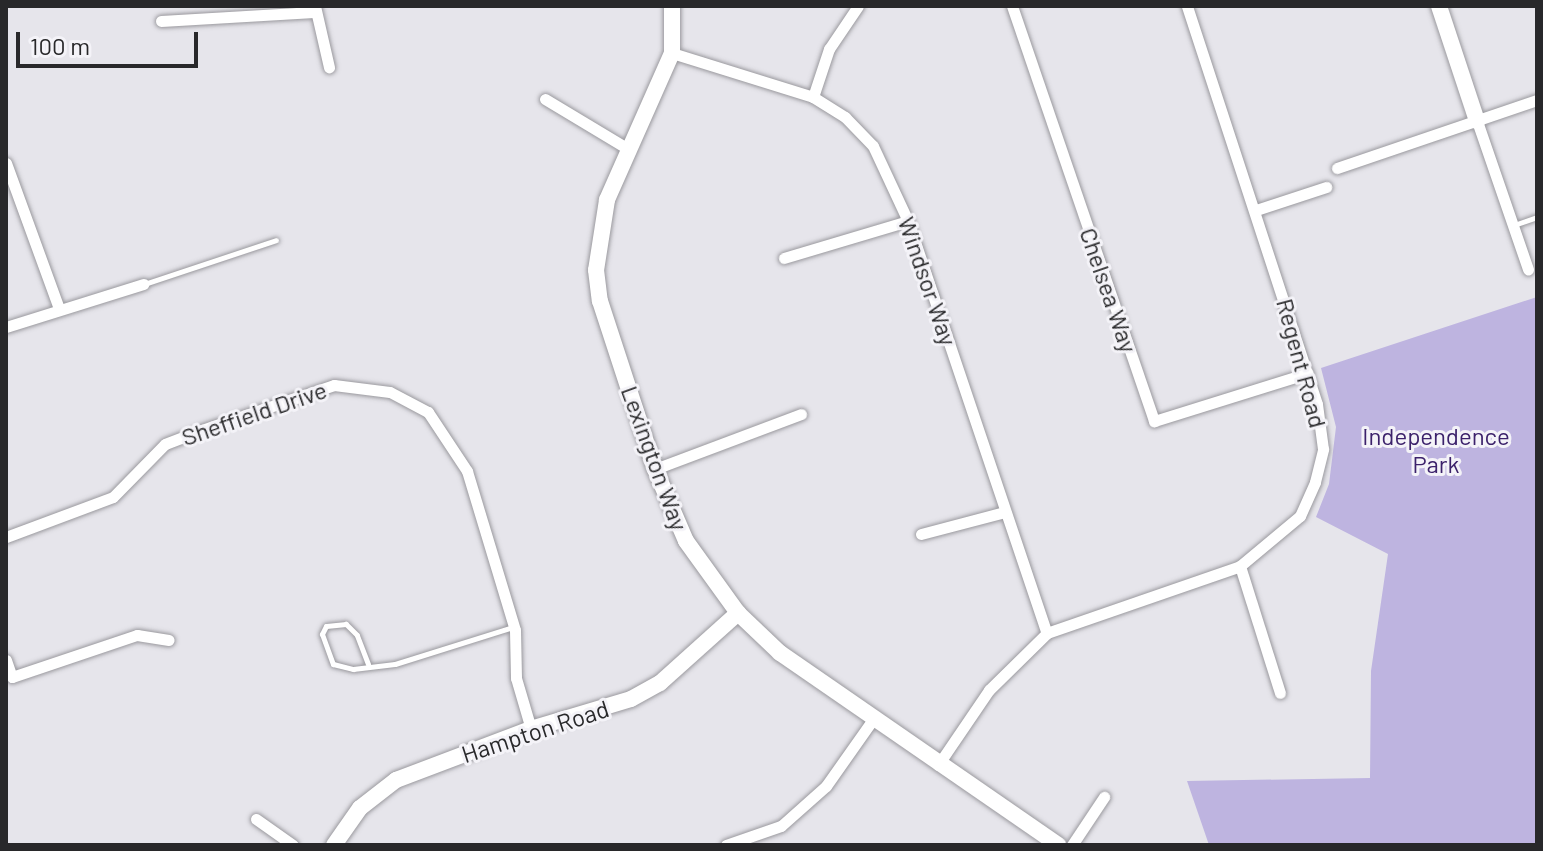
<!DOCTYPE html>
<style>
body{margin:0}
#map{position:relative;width:1543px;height:851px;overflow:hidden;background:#e6e5eb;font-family:Barlow,sans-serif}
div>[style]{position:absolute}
.green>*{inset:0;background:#beb4e0}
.roads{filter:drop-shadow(0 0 2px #9a999e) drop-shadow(0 0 2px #9a999e)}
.lane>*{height:5px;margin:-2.5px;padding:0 2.5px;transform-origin:2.5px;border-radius:2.5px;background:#fff}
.street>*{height:11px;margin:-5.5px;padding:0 5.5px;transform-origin:5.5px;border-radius:5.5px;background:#fff}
.secondary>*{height:16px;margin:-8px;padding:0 8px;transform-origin:8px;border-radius:8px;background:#fff}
span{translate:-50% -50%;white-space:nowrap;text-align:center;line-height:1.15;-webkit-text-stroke:6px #f4f3f8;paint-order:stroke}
.street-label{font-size:24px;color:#28282a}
.park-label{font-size:24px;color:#3c226b}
.frame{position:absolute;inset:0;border:8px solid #28282a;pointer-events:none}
.scale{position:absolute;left:16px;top:32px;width:182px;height:36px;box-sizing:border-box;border:4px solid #28282a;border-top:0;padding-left:10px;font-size:24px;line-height:28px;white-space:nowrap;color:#28282a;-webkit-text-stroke:6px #f4f3f8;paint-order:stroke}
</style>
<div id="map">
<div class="green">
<div style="clip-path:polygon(1537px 297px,1537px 845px,1209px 845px,1187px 781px,1370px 778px,1371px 671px,1388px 554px,1316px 517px,1329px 484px,1336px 427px,1321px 368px)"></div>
</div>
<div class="roads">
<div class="lane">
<div style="left:1514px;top:225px;width:24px;rotate:-19deg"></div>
<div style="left:144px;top:284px;width:139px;rotate:-18.4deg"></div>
<div style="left:368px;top:664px;width:31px;rotate:-111deg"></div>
<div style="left:357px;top:635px;width:16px;rotate:-135deg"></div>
<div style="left:346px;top:624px;width:20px;rotate:174deg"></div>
<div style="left:326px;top:626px;width:9px;rotate:117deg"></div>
<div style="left:322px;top:634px;width:32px;rotate:70deg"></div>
<div style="left:333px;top:664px;width:21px;rotate:14deg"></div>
<div style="left:353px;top:669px;width:42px;rotate:-6.8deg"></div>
<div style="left:395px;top:664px;width:124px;rotate:-17.4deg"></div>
</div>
<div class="street">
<div style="left:315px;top:6px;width:63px;rotate:77.1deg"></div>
<div style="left:1012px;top:6px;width:439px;rotate:71.1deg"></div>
<div style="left:1154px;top:421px;width:161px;rotate:-17.3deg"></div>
<div style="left:161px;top:21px;width:153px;rotate:-3.4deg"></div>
<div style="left:672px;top:53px;width:148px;rotate:17.3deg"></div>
<div style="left:813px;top:97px;width:38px;rotate:32deg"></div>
<div style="left:845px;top:117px;width:40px;rotate:46deg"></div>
<div style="left:873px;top:146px;width:83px;rotate:65deg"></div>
<div style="left:908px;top:221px;width:435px;rotate:71.4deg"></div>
<div style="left:813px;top:97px;width:51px;rotate:-71.6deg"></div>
<div style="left:829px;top:49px;width:52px;rotate:-56deg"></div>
<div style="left:545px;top:99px;width:99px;rotate:31deg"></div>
<div style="left:1477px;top:121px;width:157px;rotate:71deg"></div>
<div style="left:6px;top:163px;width:155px;rotate:70deg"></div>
<div style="left:1337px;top:168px;width:211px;rotate:-18.8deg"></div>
<div style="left:1256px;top:210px;width:74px;rotate:-18.2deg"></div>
<div style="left:784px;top:258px;width:129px;rotate:-16.6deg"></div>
<div style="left:6px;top:327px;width:144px;rotate:-17.4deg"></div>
<div style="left:655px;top:469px;width:156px;rotate:-20.6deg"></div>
<div style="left:921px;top:534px;width:87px;rotate:-14.7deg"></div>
<div style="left:6px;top:537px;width:114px;rotate:-20.5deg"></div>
<div style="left:113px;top:497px;width:74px;rotate:-45.5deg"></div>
<div style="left:165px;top:444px;width:30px;rotate:-21deg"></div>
<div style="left:193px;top:433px;width:149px;rotate:-18.8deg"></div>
<div style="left:334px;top:385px;width:56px;rotate:7.1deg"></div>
<div style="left:390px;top:392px;width:43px;rotate:27.8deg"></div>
<div style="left:428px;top:412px;width:71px;rotate:56.5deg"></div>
<div style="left:467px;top:471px;width:166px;rotate:73.2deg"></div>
<div style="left:515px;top:630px;width:48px;rotate:88.8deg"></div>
<div style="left:516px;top:678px;width:53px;rotate:73.6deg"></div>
<div style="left:1240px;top:566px;width:133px;rotate:72.5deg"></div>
<div style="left:6px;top:660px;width:18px;rotate:71deg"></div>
<div style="left:12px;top:677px;width:132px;rotate:-18.6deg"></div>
<div style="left:137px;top:635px;width:32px;rotate:9deg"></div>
<div style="left:938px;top:765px;width:91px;rotate:-55.8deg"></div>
<div style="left:989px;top:690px;width:81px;rotate:-44.5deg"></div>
<div style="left:1047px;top:633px;width:204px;rotate:-19.1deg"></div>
<div style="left:1240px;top:566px;width:78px;rotate:-39.8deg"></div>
<div style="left:1300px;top:516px;width:37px;rotate:-66deg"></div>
<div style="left:1315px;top:482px;width:34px;rotate:-76deg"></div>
<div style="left:1323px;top:449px;width:45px;rotate:-97.6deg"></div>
<div style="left:1317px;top:404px;width:419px;rotate:-108.1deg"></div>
<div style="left:256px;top:819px;width:45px;rotate:35.1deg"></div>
<div style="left:726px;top:845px;width:58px;rotate:-19.1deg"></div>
<div style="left:781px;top:826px;width:60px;rotate:-41.6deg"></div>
<div style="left:826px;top:786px;width:83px;rotate:-54.8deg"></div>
<div style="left:1072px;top:845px;width:58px;rotate:-56.3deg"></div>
</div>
<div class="secondary">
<div style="left:672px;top:6px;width:47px;rotate:90deg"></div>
<div style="left:672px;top:53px;width:161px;rotate:113.9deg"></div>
<div style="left:607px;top:200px;width:71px;rotate:98.9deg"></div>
<div style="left:596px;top:270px;width:31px;rotate:83deg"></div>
<div style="left:600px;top:301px;width:177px;rotate:71.9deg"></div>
<div style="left:655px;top:469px;width:78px;rotate:66.7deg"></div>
<div style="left:686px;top:541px;width:89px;rotate:54.2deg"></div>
<div style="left:738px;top:613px;width:58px;rotate:43.6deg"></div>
<div style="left:780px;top:653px;width:338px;rotate:34.6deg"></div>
<div style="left:1439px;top:6px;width:121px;rotate:71.7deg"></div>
<div style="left:334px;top:845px;width:45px;rotate:-54.9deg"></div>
<div style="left:360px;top:808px;width:46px;rotate:-37.9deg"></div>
<div style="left:396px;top:780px;width:144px;rotate:-20.7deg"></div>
<div style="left:531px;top:729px;width:104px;rotate:-16.7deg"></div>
<div style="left:631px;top:699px;width:33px;rotate:-29deg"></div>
<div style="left:660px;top:683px;width:105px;rotate:-41.9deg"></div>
</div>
</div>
<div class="street-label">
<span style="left:928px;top:281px;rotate:71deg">Windsor Way</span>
<span style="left:1109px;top:290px;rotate:71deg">Chelsea Way</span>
<span style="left:1302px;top:363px;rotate:75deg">Regent Road</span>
<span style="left:254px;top:413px;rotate:-19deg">Sheffield Drive</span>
<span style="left:655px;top:458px;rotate:70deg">Lexington Way</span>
<span style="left:535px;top:731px;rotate:-18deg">Hampton Road</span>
</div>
<div class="park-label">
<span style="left:1436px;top:450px">Independence<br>Park</span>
</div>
<div class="frame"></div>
<div class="scale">100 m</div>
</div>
